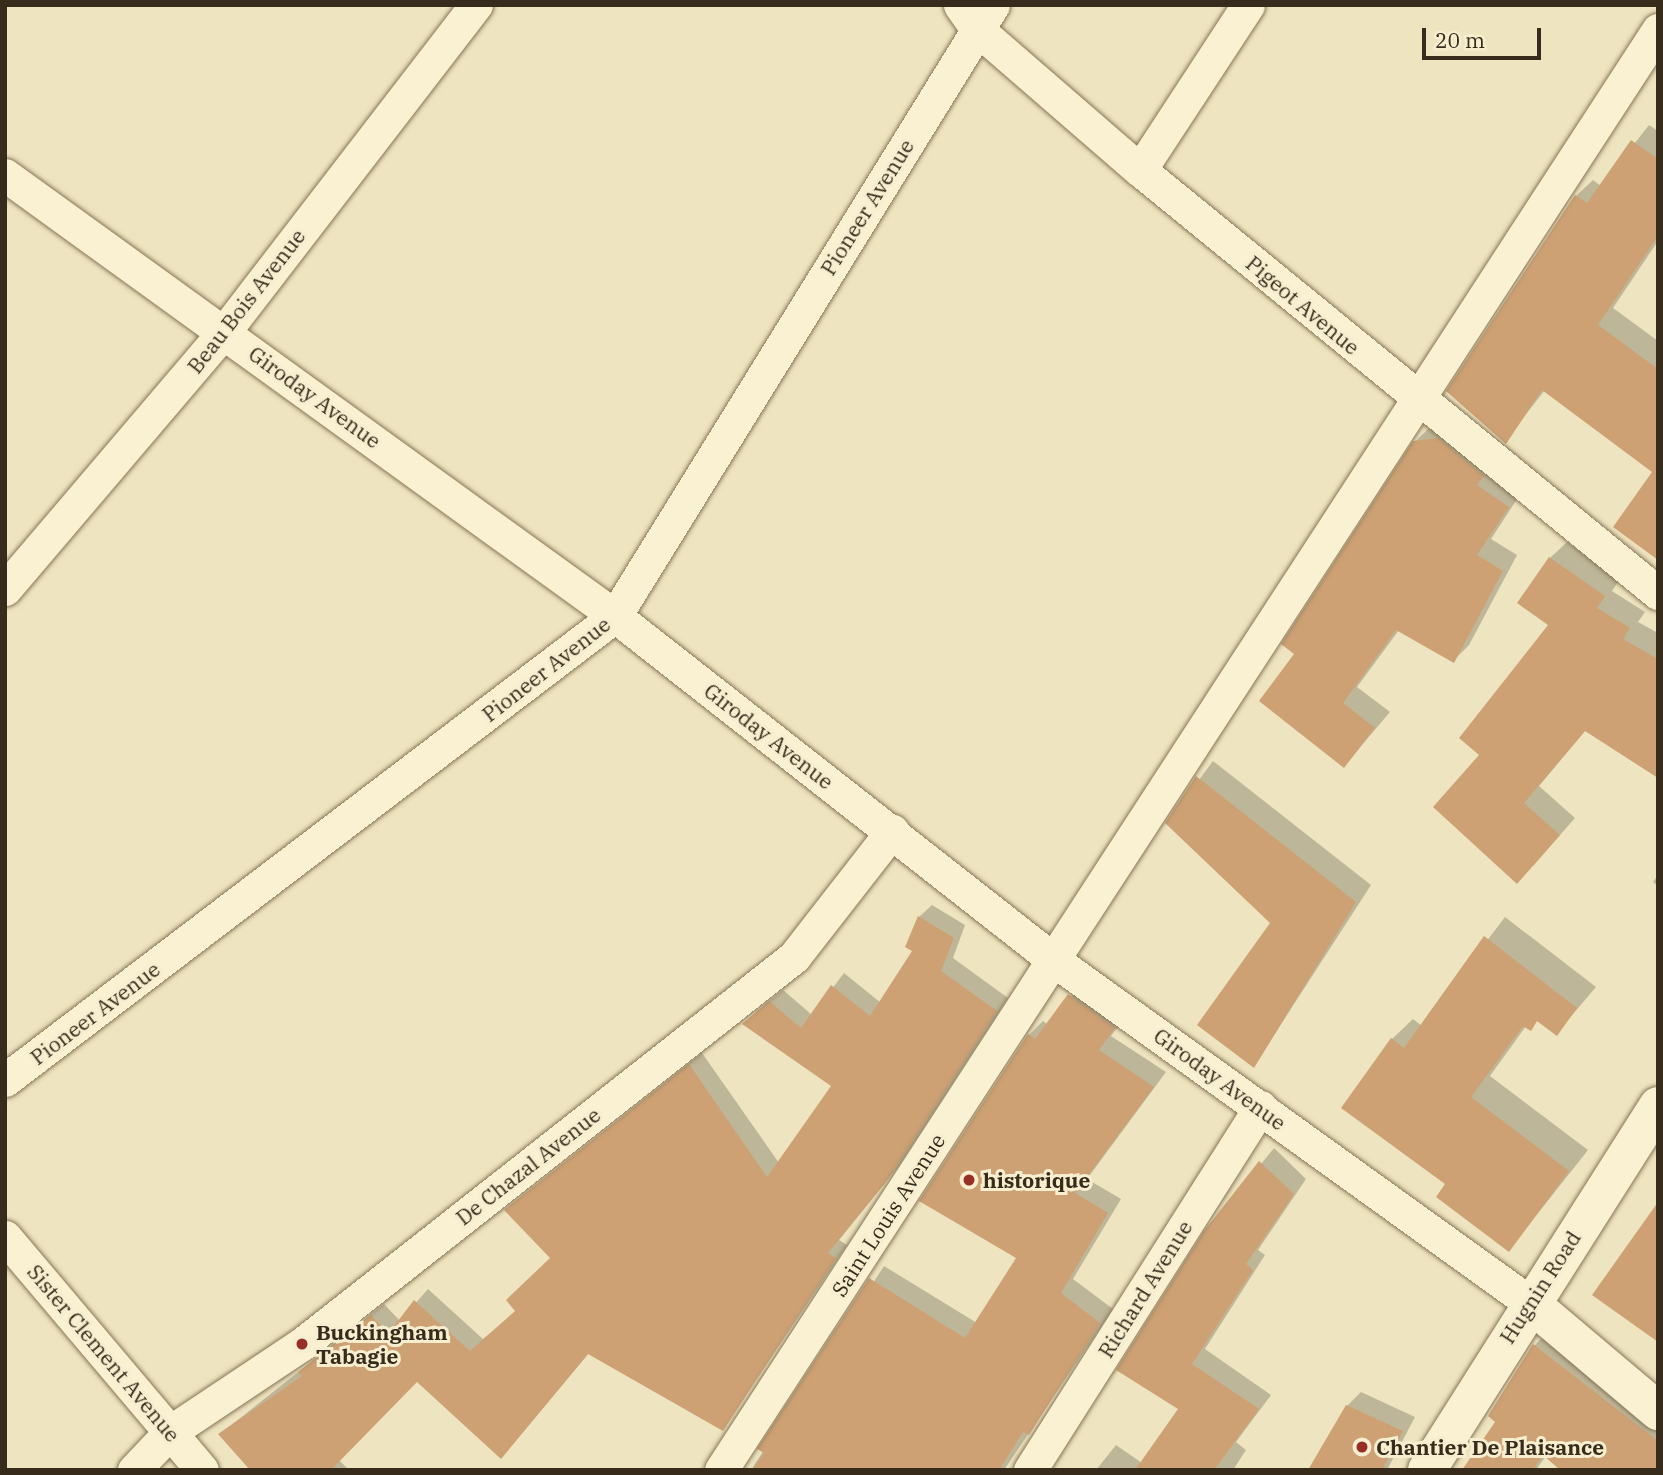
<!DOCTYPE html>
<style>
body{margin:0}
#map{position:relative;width:1663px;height:1475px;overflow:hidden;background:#eee4bf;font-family:"IBM Plex Serif",serif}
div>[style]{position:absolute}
.shadow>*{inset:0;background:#0003}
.building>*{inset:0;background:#cda174}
.roads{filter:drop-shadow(0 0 2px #877557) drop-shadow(0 0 2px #877557)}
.street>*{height:33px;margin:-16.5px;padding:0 16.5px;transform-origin:16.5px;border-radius:16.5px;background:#f9f1d2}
.secondary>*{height:38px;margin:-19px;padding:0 19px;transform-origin:19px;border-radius:19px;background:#f9f1d2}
.dots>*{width:19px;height:19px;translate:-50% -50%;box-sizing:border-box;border:4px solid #f6eecf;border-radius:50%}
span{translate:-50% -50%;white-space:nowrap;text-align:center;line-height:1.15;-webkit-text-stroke:6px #f6eecf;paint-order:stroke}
.street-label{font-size:21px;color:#372b1c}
.poi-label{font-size:21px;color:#372b1c;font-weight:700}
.left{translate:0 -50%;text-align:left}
.frame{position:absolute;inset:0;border:7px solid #372b1c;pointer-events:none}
.scale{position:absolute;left:1422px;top:28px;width:119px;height:32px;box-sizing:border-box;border:4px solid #372b1c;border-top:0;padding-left:9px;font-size:21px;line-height:24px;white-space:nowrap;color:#372b1c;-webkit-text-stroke:5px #f6eecf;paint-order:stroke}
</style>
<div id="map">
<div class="shadow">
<div style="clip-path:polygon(1649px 125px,1658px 131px,1658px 241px,1613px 308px,1658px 341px,1658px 369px,1545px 390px,1505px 441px,1576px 196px,1593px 180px,1601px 186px)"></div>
<div style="clip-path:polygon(1431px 426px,1523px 490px,1491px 539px,1517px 555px,1469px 645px,1454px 660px,1399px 630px,1357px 687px,1390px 712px,1344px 766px,1296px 654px,1415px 442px)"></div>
<div style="clip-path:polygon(1567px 542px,1620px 579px,1612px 591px,1645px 612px,1638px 622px,1658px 633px,1658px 775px,1586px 730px,1539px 786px,1575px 818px,1533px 866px,1481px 755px,1550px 625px,1550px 558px)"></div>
<div style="clip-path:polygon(1213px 761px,1371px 885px,1254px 1066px,1272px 922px,1167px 823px)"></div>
<div style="clip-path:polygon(1658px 875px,1658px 886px,1653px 882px)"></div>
<div style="clip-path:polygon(932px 905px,965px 925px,953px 958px,1008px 998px,898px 1167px,839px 1240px,847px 1245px,723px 1429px,589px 1353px,513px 1444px,417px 1379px,339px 1460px,349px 1470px,253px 1470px,220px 1434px,384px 1304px,400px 1321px,428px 1289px,483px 1339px,517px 1311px,552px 1258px,506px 1210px,702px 1053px,779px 1163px,834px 1085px,756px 1012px,783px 990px,812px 1015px,844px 973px,881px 1003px,915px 951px,919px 917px)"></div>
<div style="clip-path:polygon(1505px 917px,1596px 987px,1557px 1033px,1539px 1020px,1526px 1026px,1490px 1076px,1588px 1150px,1509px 1250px,1448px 1184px,1392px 1039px,1413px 1019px,1422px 1026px)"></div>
<div style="clip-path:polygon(1083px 982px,1128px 1014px,1111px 1036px,1166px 1072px,1087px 1179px,1121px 1199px,1073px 1279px,1113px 1309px,1004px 1470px,751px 1470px,884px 1266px,977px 1323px,1018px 1258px,1029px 1035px,1043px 1021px,1048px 1025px)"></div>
<div style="clip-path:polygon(1274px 1148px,1306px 1179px,1258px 1250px,1265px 1255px,1205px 1349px,1271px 1395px,1236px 1442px,1246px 1450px,1233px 1470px,1096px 1470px,1116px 1445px,1142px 1463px,1180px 1408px,1206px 1232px)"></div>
<div style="clip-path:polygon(1551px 1328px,1658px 1411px,1658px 1470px,1546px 1456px,1536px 1470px,1463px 1470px,1497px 1422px,1490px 1415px,1535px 1345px)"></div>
<div style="clip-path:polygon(1361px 1392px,1415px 1417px,1387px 1470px,1319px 1470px,1347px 1406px)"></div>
</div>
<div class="building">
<div style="clip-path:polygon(1631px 140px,1658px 159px,1658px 236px,1598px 325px,1658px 369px,1658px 560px,1613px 527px,1652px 472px,1542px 390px,1506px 444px,1446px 391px,1575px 195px,1587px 203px)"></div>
<div style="clip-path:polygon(1438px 438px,1484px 476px,1477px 485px,1509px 507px,1477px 555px,1503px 571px,1454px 663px,1396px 630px,1343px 703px,1375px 728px,1344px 768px,1259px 701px,1294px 654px,1281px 644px,1413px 441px)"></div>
<div style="clip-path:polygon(1549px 557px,1605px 596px,1597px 608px,1630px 628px,1623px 639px,1658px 659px,1658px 778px,1585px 731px,1524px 803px,1560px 835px,1517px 884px,1433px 807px,1479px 755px,1459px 738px,1548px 625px,1517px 603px)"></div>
<div style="clip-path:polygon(1196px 776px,1356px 902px,1254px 1068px,1197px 1025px,1270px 923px,1165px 823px)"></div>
<div style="clip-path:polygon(918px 916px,954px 938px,941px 971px,997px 1011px,886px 1182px,828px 1253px,836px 1258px,723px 1431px,588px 1354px,501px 1459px,417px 1382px,331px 1470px,250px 1470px,218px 1434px,302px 1376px,298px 1372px,371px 1315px,388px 1334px,414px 1300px,470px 1351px,515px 1311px,506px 1300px,550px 1258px,504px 1210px,689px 1064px,767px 1177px,831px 1086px,742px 1024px,769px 1001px,801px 1028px,831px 985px,870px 1016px,912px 951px,905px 947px)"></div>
<div style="clip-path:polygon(1484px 936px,1577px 1008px,1557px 1036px,1537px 1021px,1531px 1031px,1523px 1026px,1471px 1097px,1569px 1171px,1509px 1252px,1436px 1197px,1445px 1184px,1341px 1108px,1391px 1038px,1404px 1048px)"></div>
<div style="clip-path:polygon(1068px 994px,1115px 1028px,1099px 1050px,1154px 1087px,1075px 1193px,1108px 1213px,1061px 1293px,1100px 1323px,1029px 1435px,1023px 1432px,999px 1470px,752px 1470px,764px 1453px,757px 1449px,869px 1278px,965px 1338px,1016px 1258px,919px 1201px,1028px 1034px,1035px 1039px)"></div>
<div style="clip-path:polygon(1259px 1161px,1294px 1194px,1246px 1264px,1253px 1270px,1192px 1364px,1259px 1409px,1214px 1470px,1135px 1470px,1178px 1409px,1116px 1370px,1204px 1231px)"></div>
<div style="clip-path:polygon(1658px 1202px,1658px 1342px,1592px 1295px)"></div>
<div style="clip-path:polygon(1533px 1344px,1658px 1441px,1658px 1470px,1560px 1470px,1543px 1455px,1533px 1470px,1462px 1470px,1495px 1422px,1488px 1416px)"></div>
<div style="clip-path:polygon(1346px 1405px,1403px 1431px,1382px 1470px,1308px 1470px)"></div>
</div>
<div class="roads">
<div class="street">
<div style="left:960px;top:5px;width:29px;rotate:55deg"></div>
<div style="left:977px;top:29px;width:216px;rotate:40.9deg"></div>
<div style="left:1140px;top:170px;width:669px;rotate:39.24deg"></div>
<div style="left:1140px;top:170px;width:197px;rotate:-56.8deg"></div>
<div style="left:5px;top:175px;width:753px;rotate:35.87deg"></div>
<div style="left:615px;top:616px;width:559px;rotate:38.1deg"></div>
<div style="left:1055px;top:961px;width:584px;rotate:35.73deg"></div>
<div style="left:5px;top:589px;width:338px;rotate:-49.6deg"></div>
<div style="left:224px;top:332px;width:413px;rotate:-52.4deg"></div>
<div style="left:5px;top:1080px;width:766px;rotate:-37.26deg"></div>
<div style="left:615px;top:616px;width:718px;rotate:-58.26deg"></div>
<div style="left:5px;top:1237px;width:305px;rotate:49.8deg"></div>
<div style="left:134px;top:1470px;width:52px;rotate:-46.5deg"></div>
<div style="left:170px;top:1432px;width:159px;rotate:-33.7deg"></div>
<div style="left:302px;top:1344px;width:626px;rotate:-38.19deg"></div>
<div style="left:794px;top:957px;width:160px;rotate:-52.1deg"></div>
<div style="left:721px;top:1470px;width:1718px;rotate:-56.95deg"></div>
<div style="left:1030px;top:1470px;width:430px;rotate:-57.6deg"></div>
</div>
<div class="secondary">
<div style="left:1529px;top:1302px;width:169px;rotate:40.2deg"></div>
<div style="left:1427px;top:1470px;width:431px;rotate:-57.6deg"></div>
</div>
</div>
<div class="dots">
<div style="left:969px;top:1180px;background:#972f26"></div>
<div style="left:302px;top:1344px;background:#972f26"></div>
<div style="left:1362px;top:1447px;background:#972f26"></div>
</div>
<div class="street-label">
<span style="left:867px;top:207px;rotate:-58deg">Pioneer Avenue</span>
<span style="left:246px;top:301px;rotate:-52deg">Beau Bois Avenue</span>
<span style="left:1303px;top:305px;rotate:40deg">Pigeot Avenue</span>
<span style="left:315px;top:397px;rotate:36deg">Giroday Avenue</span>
<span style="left:546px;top:669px;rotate:-38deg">Pioneer Avenue</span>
<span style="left:769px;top:736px;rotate:38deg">Giroday Avenue</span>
<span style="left:95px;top:1013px;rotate:-37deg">Pioneer Avenue</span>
<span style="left:1220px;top:1079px;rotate:36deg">Giroday Avenue</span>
<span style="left:528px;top:1166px;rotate:-38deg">De Chazal Avenue</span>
<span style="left:888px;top:1215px;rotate:-57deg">Saint Louis Avenue</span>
<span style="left:1540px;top:1287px;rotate:-57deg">Hugnin Road</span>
<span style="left:1145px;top:1289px;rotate:-58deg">Richard Avenue</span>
<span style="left:104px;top:1353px;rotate:50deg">Sister Clement Avenue</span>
</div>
<div class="poi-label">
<span class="left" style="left:983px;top:1180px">historique</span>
<span class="left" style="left:316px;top:1344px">Buckingham<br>Tabagie</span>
<span class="left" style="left:1376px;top:1447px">Chantier De Plaisance</span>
</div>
<div class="frame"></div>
<div class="scale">20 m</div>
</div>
